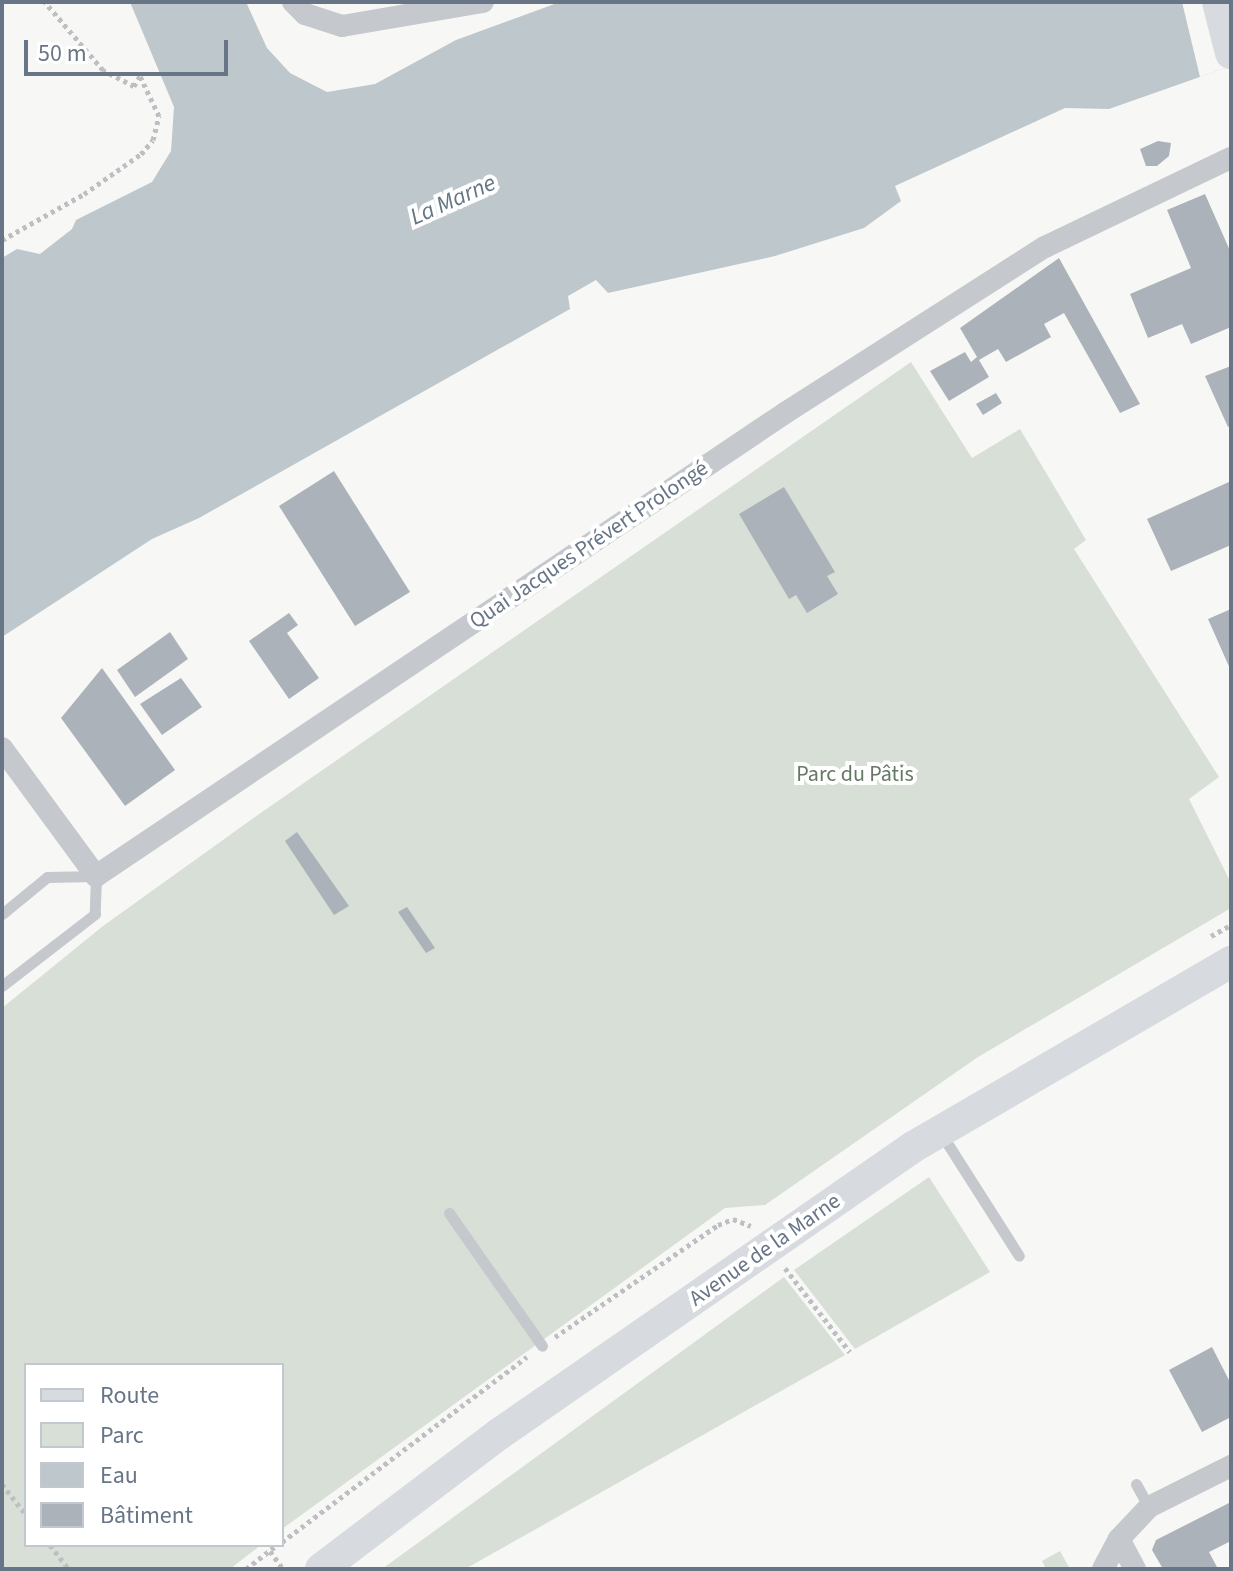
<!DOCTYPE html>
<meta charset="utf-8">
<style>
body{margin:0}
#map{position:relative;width:1233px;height:1571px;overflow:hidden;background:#f7f8f5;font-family:"Source Sans 3",sans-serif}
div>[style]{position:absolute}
.green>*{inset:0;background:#d8dfd6}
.water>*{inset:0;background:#bec7cc}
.pier>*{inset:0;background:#f7f8f5}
.building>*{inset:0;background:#abb2b9}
.path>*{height:5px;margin-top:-2.5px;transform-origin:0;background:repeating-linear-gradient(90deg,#bdbfc2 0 4px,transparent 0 8px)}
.lane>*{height:11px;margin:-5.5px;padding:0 5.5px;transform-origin:5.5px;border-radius:5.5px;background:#c5c8cc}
.street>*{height:22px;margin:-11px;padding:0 11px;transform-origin:11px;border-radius:11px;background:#c5c8cc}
.secondary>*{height:32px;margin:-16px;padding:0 16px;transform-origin:16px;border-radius:16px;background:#d7dadf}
span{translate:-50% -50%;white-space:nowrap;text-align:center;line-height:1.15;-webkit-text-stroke:8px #fff;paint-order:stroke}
.street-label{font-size:22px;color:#677586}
.park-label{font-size:22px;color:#647862}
.water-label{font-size:24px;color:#637682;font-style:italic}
.frame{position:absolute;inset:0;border:4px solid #677586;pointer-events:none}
.legend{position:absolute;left:24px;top:1363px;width:260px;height:184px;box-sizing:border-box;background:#fff;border:2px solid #c2c8cf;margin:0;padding:10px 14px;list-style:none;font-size:24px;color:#677586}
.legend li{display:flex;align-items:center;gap:16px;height:40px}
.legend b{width:40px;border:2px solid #c2c8cf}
.scale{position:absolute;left:24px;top:40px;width:204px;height:36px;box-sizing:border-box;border:4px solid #677586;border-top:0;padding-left:10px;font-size:24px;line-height:28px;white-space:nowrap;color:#677586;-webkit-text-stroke:6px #fff;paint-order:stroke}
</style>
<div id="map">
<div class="green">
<div style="clip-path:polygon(911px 362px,972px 458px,1020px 429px,1086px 540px,1074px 549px,1219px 777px,1189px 799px,1231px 883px,1231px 908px,978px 1057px,765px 1205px,725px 1208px,282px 1529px,282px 1365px,26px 1365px,26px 1545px,261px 1545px,230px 1569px,2px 1569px,2px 1008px,103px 926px,262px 812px)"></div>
<div style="clip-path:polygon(929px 1177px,990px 1272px,855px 1349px,794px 1270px)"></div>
<div style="clip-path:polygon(784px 1277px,845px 1355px,465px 1569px,382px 1569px)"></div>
<div style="clip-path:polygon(1060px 1551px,1070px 1569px,1046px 1569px,1042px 1561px)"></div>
</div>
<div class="water">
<div style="clip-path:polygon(130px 2px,246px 2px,267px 48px,290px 73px,327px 92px,375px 84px,456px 40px,560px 2px,1231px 2px,1231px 66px,1109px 109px,1065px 108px,895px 186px,901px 201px,864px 228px,775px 256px,608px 293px,596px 280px,568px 296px,570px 309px,199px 518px,152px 539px,2px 637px,2px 258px,17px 249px,40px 254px,72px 229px,76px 220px,152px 182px,171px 151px,174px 107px)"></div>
</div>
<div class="pier">
<div style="clip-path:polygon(1182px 2px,1231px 2px,1231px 66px,1200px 77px)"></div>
</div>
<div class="building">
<div style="clip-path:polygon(1158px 141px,1171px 143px,1169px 156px,1157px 166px,1146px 166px,1140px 149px)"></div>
<div style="clip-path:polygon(1205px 194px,1231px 253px,1231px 327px,1191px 344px,1182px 324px,1148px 338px,1130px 294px,1191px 268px,1167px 210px)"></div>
<div style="clip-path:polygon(1059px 258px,1140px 404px,1120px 413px,1064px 313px,1044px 324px,1051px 337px,1006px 362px,998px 349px,979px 360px,989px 377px,949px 401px,930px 371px,965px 352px,971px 362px,977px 357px,960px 328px)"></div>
<div style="clip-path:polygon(1231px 366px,1231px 426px,1228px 427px,1205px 376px)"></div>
<div style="clip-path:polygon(996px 393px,1002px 403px,983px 415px,976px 404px)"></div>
<div style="clip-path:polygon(334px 471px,410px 592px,355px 626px,279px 506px)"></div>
<div style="clip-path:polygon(1231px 481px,1231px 545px,1171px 571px,1147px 519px)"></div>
<div style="clip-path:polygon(784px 487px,835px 572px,827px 576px,838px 594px,807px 613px,796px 595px,789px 599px,739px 514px)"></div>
<div style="clip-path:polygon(1231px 609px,1231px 671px,1208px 619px)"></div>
<div style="clip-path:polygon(289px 613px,298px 625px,287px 633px,319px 678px,289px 699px,249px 641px)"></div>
<div style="clip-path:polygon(170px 632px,188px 659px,135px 697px,117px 670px)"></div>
<div style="clip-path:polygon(102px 668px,175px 770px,125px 806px,61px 718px)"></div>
<div style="clip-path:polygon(181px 678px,202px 707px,162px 735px,140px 704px)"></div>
<div style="clip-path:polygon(297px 832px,349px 906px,334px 915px,285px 841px)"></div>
<div style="clip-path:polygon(407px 907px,435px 948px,426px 953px,398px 912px)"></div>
<div style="clip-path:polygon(1212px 1347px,1231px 1384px,1231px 1417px,1202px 1432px,1169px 1370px)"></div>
<div style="clip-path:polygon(1231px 1502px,1231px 1541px,1209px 1552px,1218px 1569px,1163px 1569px,1152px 1550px,1156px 1540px)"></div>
</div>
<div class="path">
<div style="left:2px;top:240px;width:94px;rotate:-29.3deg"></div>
<div style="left:84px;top:194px;width:70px;rotate:-35.1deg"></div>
<div style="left:141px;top:154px;width:18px;rotate:-49deg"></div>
<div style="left:153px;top:140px;width:25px;rotate:-76deg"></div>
<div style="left:159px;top:116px;width:44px;rotate:-115.4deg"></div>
<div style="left:140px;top:76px;width:12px;rotate:121deg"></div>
<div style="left:134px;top:86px;width:35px;rotate:-153deg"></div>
<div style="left:103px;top:70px;width:89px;rotate:-130.5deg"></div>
<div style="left:1211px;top:936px;width:23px;rotate:-29deg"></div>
<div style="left:785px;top:1268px;width:106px;rotate:52.3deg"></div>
<div style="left:555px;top:1337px;width:198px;rotate:-34.5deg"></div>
<div style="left:718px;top:1225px;width:16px;rotate:-22deg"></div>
<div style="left:733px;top:1219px;width:19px;rotate:21deg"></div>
<div style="left:2px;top:1484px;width:39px;rotate:52deg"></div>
<div style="left:282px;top:1542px;width:307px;rotate:-37.1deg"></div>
<div style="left:50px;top:1545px;width:31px;rotate:52deg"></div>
<div style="left:270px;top:1551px;width:22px;rotate:54deg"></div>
<div style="left:246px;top:1569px;width:39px;rotate:-38deg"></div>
</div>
<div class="lane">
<div style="left:2px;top:914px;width:58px;rotate:-39.4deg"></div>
<div style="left:47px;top:877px;width:49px;rotate:-1.2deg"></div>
<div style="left:96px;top:876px;width:38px;rotate:92deg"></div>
<div style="left:95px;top:914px;width:118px;rotate:142.3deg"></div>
<div style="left:942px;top:1135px;width:143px;rotate:57.5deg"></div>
<div style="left:449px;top:1213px;width:162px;rotate:55deg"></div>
<div style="left:1136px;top:1484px;width:26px;rotate:61deg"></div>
</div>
<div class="street">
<div style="left:293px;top:2px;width:17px;rotate:45deg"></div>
<div style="left:305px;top:14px;width:39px;rotate:18deg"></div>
<div style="left:342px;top:26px;width:143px;rotate:-9.7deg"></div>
<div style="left:2px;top:748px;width:159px;rotate:53.7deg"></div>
<div style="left:96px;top:876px;width:830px;rotate:-33.9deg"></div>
<div style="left:785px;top:413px;width:308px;rotate:-32.6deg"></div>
<div style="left:1045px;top:247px;width:206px;rotate:-25.6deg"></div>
<div style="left:1119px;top:1539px;width:34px;rotate:62deg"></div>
<div style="left:1103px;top:1569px;width:34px;rotate:-62deg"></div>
<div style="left:1119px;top:1539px;width:44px;rotate:-46.8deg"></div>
<div style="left:1149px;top:1507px;width:92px;rotate:-26.6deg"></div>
</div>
<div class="secondary">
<div style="left:1218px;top:2px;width:53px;rotate:75.7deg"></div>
<div style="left:321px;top:1569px;width:223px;rotate:-37.2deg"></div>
<div style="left:499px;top:1434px;width:504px;rotate:-34.73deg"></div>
<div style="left:913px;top:1147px;width:368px;rotate:-30.2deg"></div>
</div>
<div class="street-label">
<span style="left:589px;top:545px;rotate:-34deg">Quai Jacques Prévert Prolongé</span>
<span style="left:765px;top:1250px;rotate:-35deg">Avenue de la Marne</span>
</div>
<div class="park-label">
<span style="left:855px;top:775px">Parc du Pâtis</span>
</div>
<div class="water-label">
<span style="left:453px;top:200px;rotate:-24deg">La Marne</span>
</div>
<div class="frame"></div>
<ul class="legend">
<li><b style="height:10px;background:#d7dadf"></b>Route</li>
<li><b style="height:22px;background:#d8dfd6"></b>Parc</li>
<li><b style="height:22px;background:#bec7cc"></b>Eau</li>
<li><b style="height:22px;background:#abb2b9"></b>Bâtiment</li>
</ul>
<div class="scale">50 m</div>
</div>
